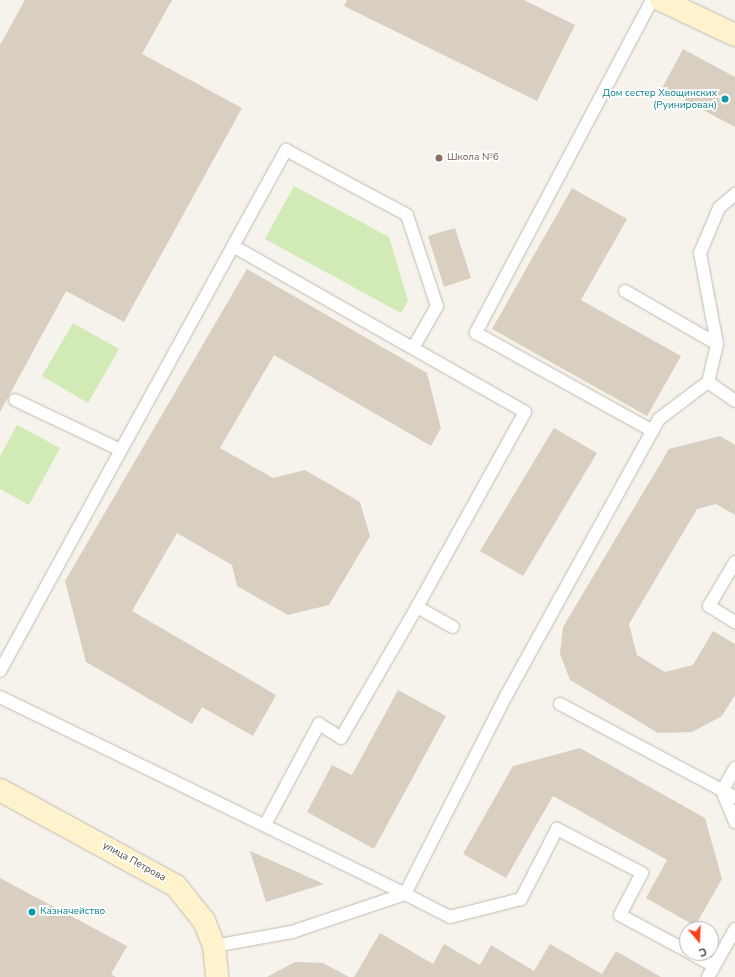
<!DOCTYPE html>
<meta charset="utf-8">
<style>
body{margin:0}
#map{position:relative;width:735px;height:977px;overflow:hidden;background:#f6f3ec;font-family:"Nunito Sans",sans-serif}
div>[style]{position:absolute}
.green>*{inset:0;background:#d2eab5}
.building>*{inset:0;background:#d8cfc1}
.roads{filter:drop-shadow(0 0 1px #c2bbae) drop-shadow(0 0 1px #c2bbae)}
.service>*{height:12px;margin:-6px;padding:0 6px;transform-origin:6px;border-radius:6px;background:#fff}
.secondary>*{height:22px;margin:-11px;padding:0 11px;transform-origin:11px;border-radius:11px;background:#fff3cd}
.dots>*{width:11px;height:11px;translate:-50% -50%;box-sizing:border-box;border:2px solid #fff;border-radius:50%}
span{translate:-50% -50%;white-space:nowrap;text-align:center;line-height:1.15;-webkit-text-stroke:3.5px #fff;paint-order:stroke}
.culture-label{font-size:10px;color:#0d838f}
.right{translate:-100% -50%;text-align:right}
.left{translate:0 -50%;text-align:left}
.education-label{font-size:10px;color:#785e54}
.street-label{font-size:10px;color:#4b4439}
.north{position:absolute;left:679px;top:921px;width:40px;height:40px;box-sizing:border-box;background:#fff;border:1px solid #b7b4b0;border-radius:50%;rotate:161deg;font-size:11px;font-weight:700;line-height:16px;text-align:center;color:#4b4439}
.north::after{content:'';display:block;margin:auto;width:14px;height:18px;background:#fc3f1d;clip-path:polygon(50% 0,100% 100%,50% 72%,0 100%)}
</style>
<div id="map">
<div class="green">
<div style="clip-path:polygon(294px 186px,389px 237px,408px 301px,401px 313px,265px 239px)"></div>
<div style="clip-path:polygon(73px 323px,119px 349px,88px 403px,42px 376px)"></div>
<div style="clip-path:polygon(17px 425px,60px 448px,29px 505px,0 489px,0 456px)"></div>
</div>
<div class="building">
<div style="clip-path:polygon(25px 0,172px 0,142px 54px,242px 108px,124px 322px,66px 291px,0 412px,0 45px)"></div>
<div style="clip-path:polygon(347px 0,524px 0,575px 25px,537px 101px,344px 6px)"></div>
<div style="clip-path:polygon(683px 49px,735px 77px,735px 127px,662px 88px)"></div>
<div style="clip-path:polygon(572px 188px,627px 219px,581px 300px,681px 356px,647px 416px,492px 329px)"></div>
<div style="clip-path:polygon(455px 228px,471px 278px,444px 287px,428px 236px)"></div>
<div style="clip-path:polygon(247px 269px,427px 373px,441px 428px,431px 446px,274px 355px,220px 448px,273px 478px,305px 470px,360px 502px,370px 536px,329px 605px,288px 615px,237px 586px,232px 565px,177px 533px,132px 611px,276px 695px,253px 736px,202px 707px,192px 724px,86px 662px,65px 581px)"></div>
<div style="clip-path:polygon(554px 428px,597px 453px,523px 576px,480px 551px)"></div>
<div style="clip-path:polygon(720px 436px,735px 445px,735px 515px,716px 504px,697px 509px,629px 624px,637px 655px,665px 672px,693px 665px,713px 631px,735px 644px,735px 695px,722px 716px,692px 732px,658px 733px,570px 680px,560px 654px,563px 627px,669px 449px)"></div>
<div style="clip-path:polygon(398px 690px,446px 716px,374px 849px,307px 812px,332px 765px,352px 775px)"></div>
<div style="clip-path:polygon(580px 748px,705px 818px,722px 879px,695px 926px,646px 898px,667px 860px,553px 796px,506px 878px,463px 854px,513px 766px)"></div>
<div style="clip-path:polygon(250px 851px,324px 884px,266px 902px)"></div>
<div style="clip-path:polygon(0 878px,127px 946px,111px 974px,116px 977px,0 977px)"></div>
<div style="clip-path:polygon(380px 933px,433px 964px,444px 944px,480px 965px,491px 945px,534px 971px,550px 944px,602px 974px,616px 951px,661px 977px,354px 977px)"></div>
<div style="clip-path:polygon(295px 962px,323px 963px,349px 977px,267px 977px)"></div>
</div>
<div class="roads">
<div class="service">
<div style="left:652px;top:0;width:377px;rotate:117.9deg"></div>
<div style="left:476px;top:333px;width:202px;rotate:29deg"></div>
<div style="left:735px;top:194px;width:21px;rotate:139deg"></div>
<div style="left:719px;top:208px;width:49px;rotate:112.9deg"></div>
<div style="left:700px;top:253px;width:93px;rotate:79.4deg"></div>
<div style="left:717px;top:344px;width:39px;rotate:103deg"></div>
<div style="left:708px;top:382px;width:33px;rotate:35deg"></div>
<div style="left:233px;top:246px;width:110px;rotate:-61.1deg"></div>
<div style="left:286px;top:150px;width:137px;rotate:28.2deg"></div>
<div style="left:407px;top:215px;width:96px;rotate:71.8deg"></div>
<div style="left:437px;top:306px;width:48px;rotate:119.7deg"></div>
<div style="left:625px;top:291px;width:106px;rotate:29.9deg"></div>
<div style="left:15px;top:400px;width:117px;rotate:25.3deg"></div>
<div style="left:121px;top:450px;width:233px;rotate:-61.2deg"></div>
<div style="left:233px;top:246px;width:336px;rotate:29.6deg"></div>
<div style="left:525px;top:412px;width:223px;rotate:119deg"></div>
<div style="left:417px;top:607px;width:41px;rotate:29.1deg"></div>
<div style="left:735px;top:562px;width:51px;rotate:120.6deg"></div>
<div style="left:709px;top:606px;width:31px;rotate:32deg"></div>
<div style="left:0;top:671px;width:252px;rotate:-61.3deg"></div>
<div style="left:0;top:697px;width:450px;rotate:25.9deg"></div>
<div style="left:560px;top:704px;width:198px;rotate:28deg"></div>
<div style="left:735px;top:768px;width:26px;rotate:119deg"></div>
<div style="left:722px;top:791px;width:34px;rotate:67deg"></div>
<div style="left:265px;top:825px;width:115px;rotate:-61.9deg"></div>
<div style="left:319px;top:724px;width:26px;rotate:32deg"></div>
<div style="left:341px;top:738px;width:151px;rotate:-59.9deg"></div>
<div style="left:214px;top:946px;width:79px;rotate:-10.2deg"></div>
<div style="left:292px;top:932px;width:119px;rotate:-18.6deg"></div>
<div style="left:687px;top:951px;width:76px;rotate:-151.8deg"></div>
<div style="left:620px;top:915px;width:47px;rotate:-62.4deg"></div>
<div style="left:642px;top:873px;width:96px;rotate:-152.6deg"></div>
<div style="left:557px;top:829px;width:79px;rotate:117.2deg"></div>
<div style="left:521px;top:899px;width:73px;rotate:165.8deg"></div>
<div style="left:450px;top:917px;width:51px;rotate:-152.9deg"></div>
<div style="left:405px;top:894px;width:222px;rotate:-63deg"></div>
<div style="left:506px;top:696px;width:316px;rotate:-61.1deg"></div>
<div style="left:659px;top:419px;width:61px;rotate:-37.1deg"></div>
<div style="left:690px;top:953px;width:27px;rotate:28deg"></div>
<div style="left:708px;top:977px;width:55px;rotate:-60.6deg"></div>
</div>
<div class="secondary">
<div style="left:661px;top:0;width:82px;rotate:25.3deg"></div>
<div style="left:0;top:790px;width:200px;rotate:28.6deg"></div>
<div style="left:176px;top:886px;width:45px;rotate:51.3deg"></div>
<div style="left:204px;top:921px;width:27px;rotate:68deg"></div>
<div style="left:214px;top:946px;width:31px;rotate:84deg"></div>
</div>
</div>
<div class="dots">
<div style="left:725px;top:99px;background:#0f9aa8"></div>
<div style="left:439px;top:158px;background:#8d6e63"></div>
<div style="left:32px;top:912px;background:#0f9aa8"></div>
</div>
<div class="culture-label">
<span class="right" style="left:717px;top:99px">Дом сестер Хвощинских<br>(Руинирован)</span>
<span class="left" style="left:40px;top:912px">Казначейство</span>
</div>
<div class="education-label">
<span class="left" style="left:447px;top:158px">Школа №6</span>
</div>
<div class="street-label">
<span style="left:134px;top:862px;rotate:29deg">улица Петрова</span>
</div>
<div class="north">С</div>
</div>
